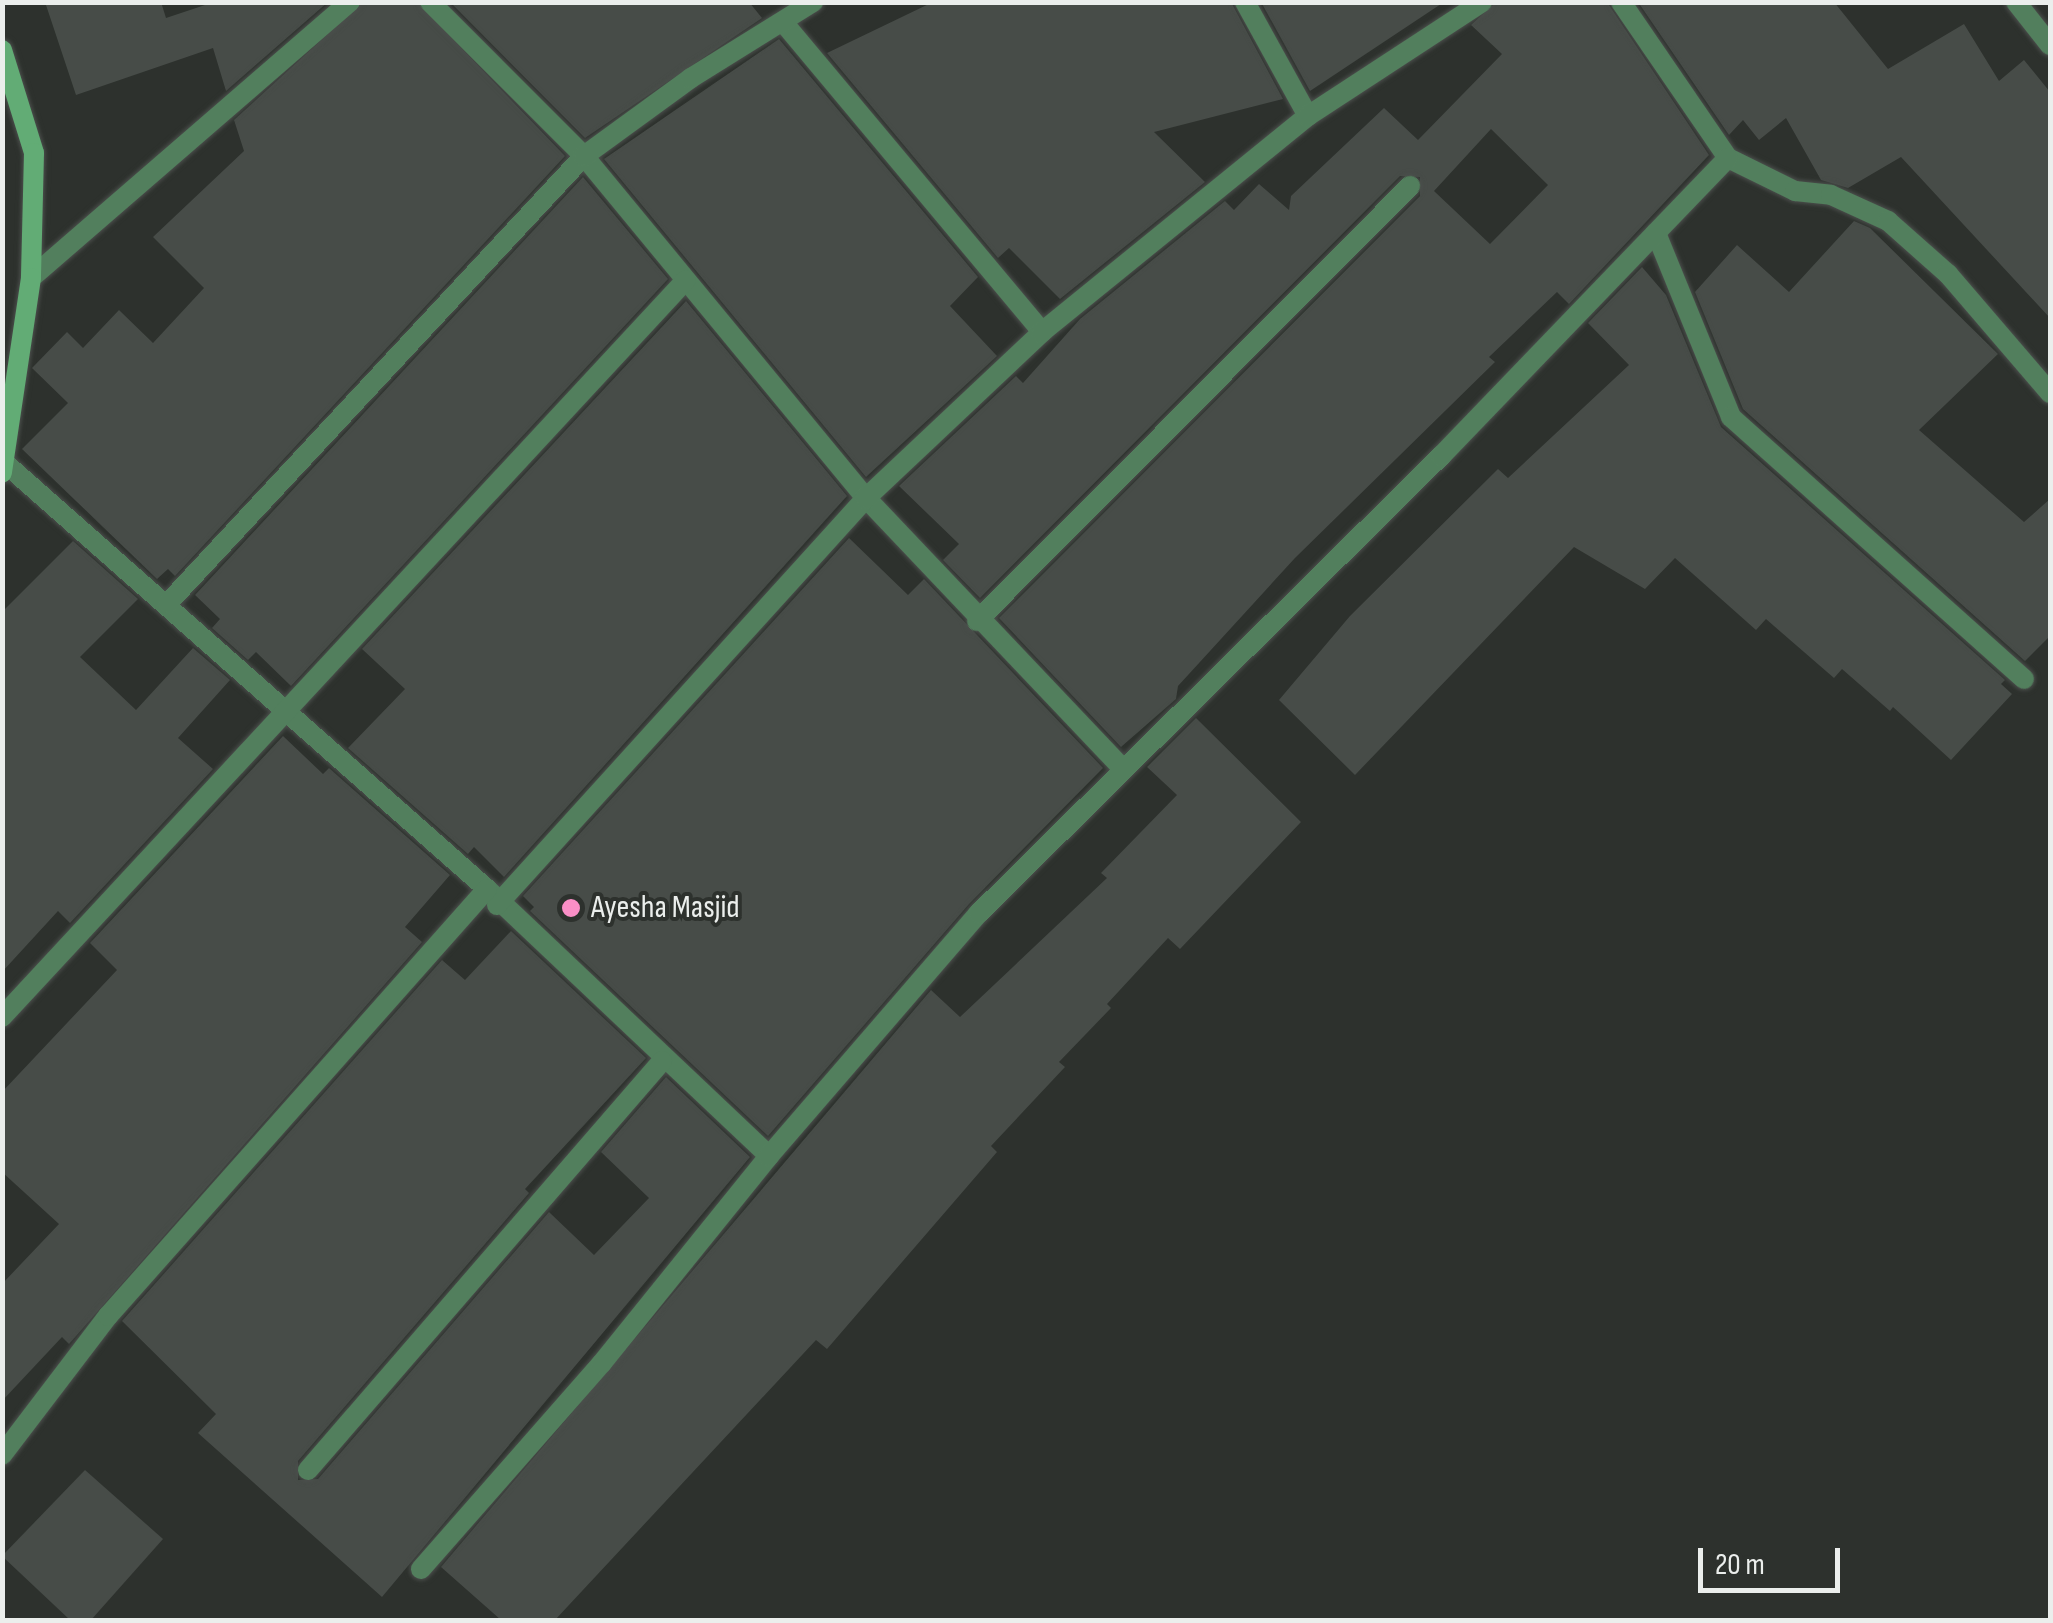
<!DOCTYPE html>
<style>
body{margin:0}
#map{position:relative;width:2053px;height:1623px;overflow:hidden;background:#2d312d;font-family:"Sofia Sans Condensed",sans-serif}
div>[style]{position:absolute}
.building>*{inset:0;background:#474c48}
.roads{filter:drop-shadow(0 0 2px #4b4f4c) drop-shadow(0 0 2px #4b4f4c)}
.street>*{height:20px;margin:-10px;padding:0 10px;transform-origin:10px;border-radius:10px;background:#527f5d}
.secondary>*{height:20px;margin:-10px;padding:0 10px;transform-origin:10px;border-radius:10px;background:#62ac75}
.dots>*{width:28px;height:28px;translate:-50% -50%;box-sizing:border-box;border:5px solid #2d312d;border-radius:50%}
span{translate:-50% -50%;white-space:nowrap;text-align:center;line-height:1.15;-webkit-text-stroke:8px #2d312d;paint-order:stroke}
.poi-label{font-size:32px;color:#ebeeec}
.left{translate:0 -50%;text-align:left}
.frame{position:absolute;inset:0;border:5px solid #ebeeec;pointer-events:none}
.scale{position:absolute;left:1698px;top:1548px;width:142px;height:45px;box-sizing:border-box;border:5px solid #ebeeec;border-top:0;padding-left:12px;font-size:30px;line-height:35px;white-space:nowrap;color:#ebeeec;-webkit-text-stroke:8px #2d312d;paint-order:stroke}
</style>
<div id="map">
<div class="building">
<div style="clip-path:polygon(45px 2px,161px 2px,166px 18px,214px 2px,328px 2px,226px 91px,213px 48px,76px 95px)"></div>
<div style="clip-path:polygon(363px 2px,417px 2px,565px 156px,175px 576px,168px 569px,157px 579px,22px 449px,68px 403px,32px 368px,67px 332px,83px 348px,119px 310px,153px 343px,204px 288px,153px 237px,244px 151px,234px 120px)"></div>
<div style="clip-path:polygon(450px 2px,749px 2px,762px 18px,585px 138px)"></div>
<div style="clip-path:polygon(933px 2px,1231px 2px,1283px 99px,1154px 132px,1205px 182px,1060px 299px,1009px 248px,998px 258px,827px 53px)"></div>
<div style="clip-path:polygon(1261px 2px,1444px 2px,1310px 91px)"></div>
<div style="clip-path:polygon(evenodd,1496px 2px,1607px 2px,1709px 155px,1569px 304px,1557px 292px,1489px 357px,1495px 362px,1295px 558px,1178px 686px,1176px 699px,1121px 747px,999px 618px,1420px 196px,1420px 177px,1400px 176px,980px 598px,943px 560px,959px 544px,899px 486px,1016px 376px,1023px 383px,1080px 319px,1225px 201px,1234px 210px,1259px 184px,1289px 210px,1291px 196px,1384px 108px,1418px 140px,1502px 54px,1471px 25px,1496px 2px,1491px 129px,1548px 185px,1490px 244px,1434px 191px,1491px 129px)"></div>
<div style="clip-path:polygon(1638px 2px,1834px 2px,1888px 69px,1964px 24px,1999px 81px,2024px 60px,2050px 92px,2050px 318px,1901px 157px,1848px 188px,1821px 180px,1786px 118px,1759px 140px,1743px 120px,1729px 135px)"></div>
<div style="clip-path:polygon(779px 39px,978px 277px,950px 306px,997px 356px,866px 477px,604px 159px)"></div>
<div style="clip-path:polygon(583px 177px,668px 279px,291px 686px,256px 652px,248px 660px,212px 628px,220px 619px,195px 595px)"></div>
<div style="clip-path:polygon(1854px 221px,1870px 228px,1998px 354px,1919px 430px,2024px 522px,2050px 499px,2050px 636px,2025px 661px,1743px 409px,1695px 292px,1737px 245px,1789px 292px)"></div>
<div style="clip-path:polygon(1642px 267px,1666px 295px,1721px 427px,2005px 680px,2001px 684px,2012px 694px,1951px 760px,1893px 707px,1890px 711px,1842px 669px,1834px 678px,1766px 619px,1756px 630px,1675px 558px,1645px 589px,1574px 547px,1355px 775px,1279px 700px,1350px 616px,1498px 469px,1508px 478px,1629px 365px,1588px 323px)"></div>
<div style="clip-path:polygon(686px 301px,847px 496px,504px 877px,474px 847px,468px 854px,348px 748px,405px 689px,362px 649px)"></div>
<div style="clip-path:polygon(849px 538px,908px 595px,924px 579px,1103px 768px,969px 904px,768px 1136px,530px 911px,534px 907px,523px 896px)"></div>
<div style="clip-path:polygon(73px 541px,138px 599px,80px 657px,136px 710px,193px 648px,230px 680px,178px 738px,213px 769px,70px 923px,58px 911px,2px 972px,2px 612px)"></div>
<div style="clip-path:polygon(1196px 718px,1301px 822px,1180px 949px,1168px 938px,1107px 1004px,1111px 1008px,1059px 1062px,1065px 1067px,991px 1146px,997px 1152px,827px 1349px,816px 1340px,555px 1620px,501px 1620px,441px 1567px,931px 990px,960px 1017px,1107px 878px,1101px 873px,1177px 795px,1147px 767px)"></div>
<div style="clip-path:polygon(283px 736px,323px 774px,329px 768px,450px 875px,405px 927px,422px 942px,69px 1344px,62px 1337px,2px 1401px,2px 1284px,59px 1224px,2px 1172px,2px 1092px,117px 970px,90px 943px)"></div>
<div style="clip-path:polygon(511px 931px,646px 1058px,525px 1189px,529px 1193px,298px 1461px,298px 1480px,318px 1479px,549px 1212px,594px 1255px,649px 1198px,601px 1152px,666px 1077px,750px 1157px,382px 1597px,198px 1433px,216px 1414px,122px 1321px,442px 960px,465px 980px)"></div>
<div style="clip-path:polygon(85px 1470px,163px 1539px,91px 1620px,70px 1620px,2px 1556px)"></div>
</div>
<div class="roads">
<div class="street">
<div style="left:430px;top:2px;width:218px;rotate:45deg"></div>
<div style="left:584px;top:156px;width:443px;rotate:50.5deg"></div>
<div style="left:866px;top:498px;width:373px;rotate:46.5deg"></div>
<div style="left:1245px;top:2px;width:130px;rotate:61.1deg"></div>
<div style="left:1621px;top:2px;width:189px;rotate:55.6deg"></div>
<div style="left:1728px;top:158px;width:75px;rotate:26.2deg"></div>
<div style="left:1795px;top:191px;width:36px;rotate:6deg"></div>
<div style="left:1831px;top:195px;width:63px;rotate:24.5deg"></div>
<div style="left:1888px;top:221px;width:80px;rotate:41.5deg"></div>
<div style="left:1948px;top:274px;width:157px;rotate:49.4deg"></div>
<div style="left:2016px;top:2px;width:55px;rotate:51.7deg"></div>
<div style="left:783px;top:22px;width:404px;rotate:50.1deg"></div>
<div style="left:1656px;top:233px;width:199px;rotate:67.8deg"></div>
<div style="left:1731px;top:417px;width:393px;rotate:41.8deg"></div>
<div style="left:31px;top:278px;width:422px;rotate:-40.9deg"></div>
<div style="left:6px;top:464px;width:642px;rotate:41.46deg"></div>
<div style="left:487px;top:889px;width:388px;rotate:43.4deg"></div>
<div style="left:168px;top:603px;width:611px;rotate:-47.06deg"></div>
<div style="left:584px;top:156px;width:132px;rotate:-36.1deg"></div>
<div style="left:691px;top:78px;width:144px;rotate:-31.9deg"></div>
<div style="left:977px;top:621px;width:614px;rotate:-45.13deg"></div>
<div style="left:497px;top:905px;width:549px;rotate:-47.8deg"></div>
<div style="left:866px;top:498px;width:242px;rotate:-43.3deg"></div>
<div style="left:1042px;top:332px;width:343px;rotate:-39.1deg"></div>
<div style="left:1308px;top:116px;width:208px;rotate:-33.2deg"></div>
<div style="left:2px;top:1017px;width:1005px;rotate:-47.14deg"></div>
<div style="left:2px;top:1455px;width:175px;rotate:-52.7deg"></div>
<div style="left:108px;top:1316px;width:571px;rotate:-48.41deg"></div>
<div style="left:308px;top:1470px;width:541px;rotate:-49.12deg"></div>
<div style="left:421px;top:1569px;width:274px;rotate:-48.7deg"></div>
<div style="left:602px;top:1363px;width:266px;rotate:-51.1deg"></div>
<div style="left:769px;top:1156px;width:321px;rotate:-49.2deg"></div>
<div style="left:979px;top:913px;width:651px;rotate:-44.69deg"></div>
<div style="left:1442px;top:455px;width:412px;rotate:-46.1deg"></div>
</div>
<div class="secondary">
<div style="left:2px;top:50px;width:108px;rotate:72.7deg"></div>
<div style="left:34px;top:153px;width:125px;rotate:91.4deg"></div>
<div style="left:31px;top:278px;width:197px;rotate:98.5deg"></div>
</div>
</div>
<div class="dots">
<div style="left:571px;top:908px;background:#fa8fc6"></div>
</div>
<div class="poi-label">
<span class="left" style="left:591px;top:908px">Ayesha Masjid</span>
</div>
<div class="frame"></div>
<div class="scale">20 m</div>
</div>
